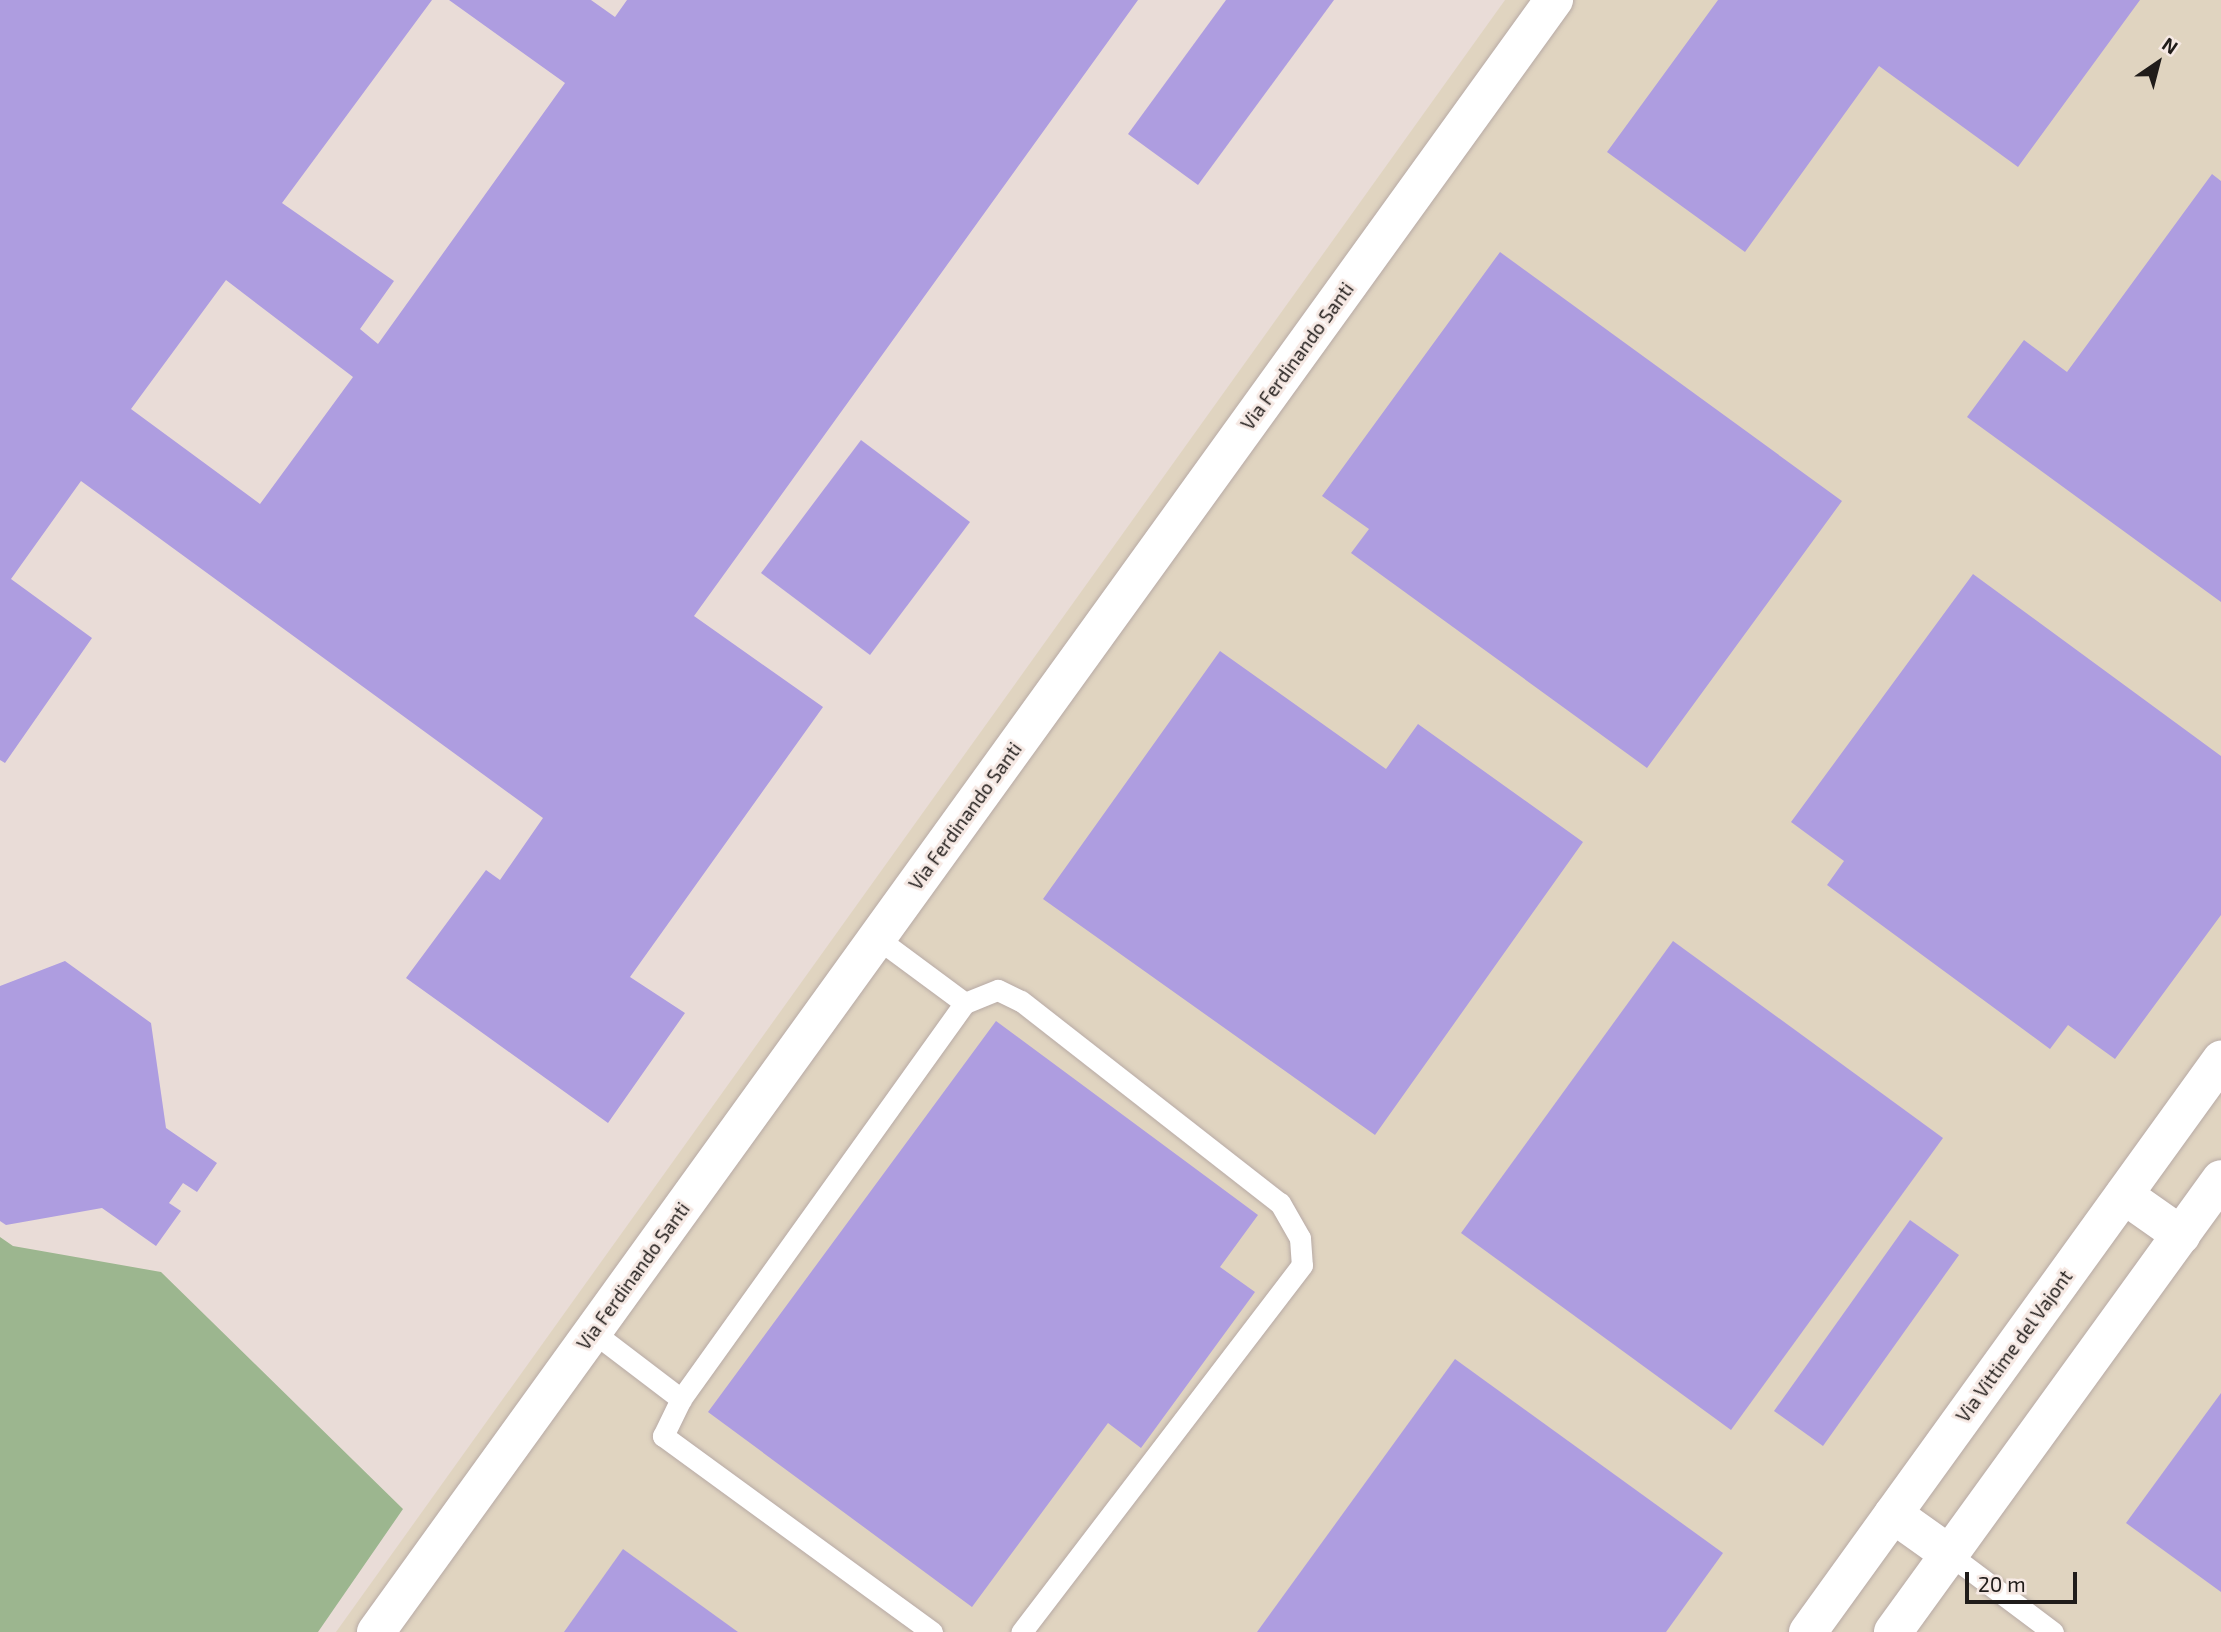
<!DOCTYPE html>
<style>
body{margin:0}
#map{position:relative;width:2221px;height:1632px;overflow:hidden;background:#e9dcd7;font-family:"Exo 2",sans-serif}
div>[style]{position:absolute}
.industrial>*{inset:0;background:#e0d4c0}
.green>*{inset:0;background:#9cb68f}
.building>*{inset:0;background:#ae9de0}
.roads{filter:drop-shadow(0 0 2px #b7aaa5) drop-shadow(0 0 2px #b7aaa5)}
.lane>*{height:21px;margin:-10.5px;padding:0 10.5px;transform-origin:10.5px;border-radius:10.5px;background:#fff}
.street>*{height:38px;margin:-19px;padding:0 19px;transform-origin:19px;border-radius:19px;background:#fff}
span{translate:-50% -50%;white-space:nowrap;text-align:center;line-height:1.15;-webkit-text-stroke:6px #f6e9e4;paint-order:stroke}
.street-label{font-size:19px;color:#201c1a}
.north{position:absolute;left:2123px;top:28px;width:70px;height:70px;-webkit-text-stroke:5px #f6e9e4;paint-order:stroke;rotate:35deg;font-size:19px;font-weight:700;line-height:28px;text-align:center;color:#201c1a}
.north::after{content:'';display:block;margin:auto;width:24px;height:32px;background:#201c1a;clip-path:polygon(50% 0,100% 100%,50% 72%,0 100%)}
.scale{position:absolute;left:1965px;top:1572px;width:112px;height:32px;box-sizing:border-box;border:4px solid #201c1a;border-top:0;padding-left:9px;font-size:21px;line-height:24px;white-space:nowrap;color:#201c1a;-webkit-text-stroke:5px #f6e9e4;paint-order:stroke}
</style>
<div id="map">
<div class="industrial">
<div style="clip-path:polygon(1505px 0,2221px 0,2221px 1632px,336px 1632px)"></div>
</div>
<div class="green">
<div style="clip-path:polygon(0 1237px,13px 1246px,161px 1272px,403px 1509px,318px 1632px,0 1632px)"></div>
</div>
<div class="building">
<div style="clip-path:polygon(evenodd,0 0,432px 0,282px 203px,394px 281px,360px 329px,378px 344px,565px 83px,449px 0,591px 0,615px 17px,627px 0,1138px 0,694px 616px,823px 707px,630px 977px,685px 1013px,608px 1123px,406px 978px,486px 870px,500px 880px,543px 818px,81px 481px,11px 579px,92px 638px,5px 763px,0 760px,0 0,226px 280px,353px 377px,260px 504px,131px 409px,226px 280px)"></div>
<div style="clip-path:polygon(1226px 0,1334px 0,1198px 185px,1128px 134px)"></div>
<div style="clip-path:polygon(1718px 0,2140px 0,2018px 167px,1879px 66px,1745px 252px,1607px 152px)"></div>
<div style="clip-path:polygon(2212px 174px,2221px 181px,2221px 602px,1967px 417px,2024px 340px,2067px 372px)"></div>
<div style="clip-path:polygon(1500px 252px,1842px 501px,1647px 768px,1351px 553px,1369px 529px,1322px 496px)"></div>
<div style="clip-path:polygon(861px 440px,970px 522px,870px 655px,761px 573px)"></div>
<div style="clip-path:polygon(1973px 574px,2221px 756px,2221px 915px,2115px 1059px,2068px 1025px,2050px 1049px,1827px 885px,1844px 861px,1791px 822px)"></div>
<div style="clip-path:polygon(1220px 651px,1386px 769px,1418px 724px,1583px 842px,1375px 1135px,1043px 899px)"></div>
<div style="clip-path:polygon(1673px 941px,1943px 1138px,1731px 1430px,1461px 1233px)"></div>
<div style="clip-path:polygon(65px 961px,151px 1023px,166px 1128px,217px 1163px,197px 1192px,183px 1183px,169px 1203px,181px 1211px,156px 1246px,102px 1208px,6px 1225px,0 1221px,0 986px)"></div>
<div style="clip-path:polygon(996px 1021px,1258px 1215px,1220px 1267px,1255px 1292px,1141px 1448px,1108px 1423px,972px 1607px,708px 1412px)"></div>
<div style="clip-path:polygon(1910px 1220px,1959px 1255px,1823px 1446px,1774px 1411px)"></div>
<div style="clip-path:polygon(1455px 1359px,1723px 1553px,1666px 1632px,1257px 1632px)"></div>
<div style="clip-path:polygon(2221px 1393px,2221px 1592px,2126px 1523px)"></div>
<div style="clip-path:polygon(623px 1549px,738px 1632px,564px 1632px)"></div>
</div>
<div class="roads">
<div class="lane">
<div style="left:877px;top:938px;width:109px;rotate:36.5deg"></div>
<div style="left:593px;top:1332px;width:111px;rotate:37.3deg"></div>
<div style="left:1949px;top:1554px;width:130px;rotate:36.9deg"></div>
<div style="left:932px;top:1632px;width:333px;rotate:-143.9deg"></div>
<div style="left:663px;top:1436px;width:41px;rotate:-64.1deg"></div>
<div style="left:681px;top:1399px;width:487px;rotate:-54.4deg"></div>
<div style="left:965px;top:1003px;width:35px;rotate:-22deg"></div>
<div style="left:998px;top:990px;width:25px;rotate:26deg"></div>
<div style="left:1021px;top:1001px;width:328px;rotate:38deg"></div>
<div style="left:1280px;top:1203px;width:40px;rotate:60.3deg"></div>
<div style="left:1300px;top:1238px;width:27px;rotate:86deg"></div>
<div style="left:1302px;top:1265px;width:462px;rotate:127.4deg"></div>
</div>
<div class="street">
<div style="left:2124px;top:1195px;width:70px;rotate:35.1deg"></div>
<div style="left:1893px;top:1514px;width:69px;rotate:35.5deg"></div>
<div style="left:376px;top:1632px;width:2013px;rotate:-54.18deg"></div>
<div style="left:1808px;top:1632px;width:706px;rotate:-54.17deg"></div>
<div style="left:1893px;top:1632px;width:559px;rotate:-54.09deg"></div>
</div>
</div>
<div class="street-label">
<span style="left:1297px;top:356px;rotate:-54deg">Via Ferdinando Santi</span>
<span style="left:965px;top:816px;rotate:-54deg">Via Ferdinando Santi</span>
<span style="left:633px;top:1276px;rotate:-54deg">Via Ferdinando Santi</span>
<span style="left:2014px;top:1346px;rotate:-54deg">Via Vittime del Vajont</span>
</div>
<div class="north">N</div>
<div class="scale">20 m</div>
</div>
